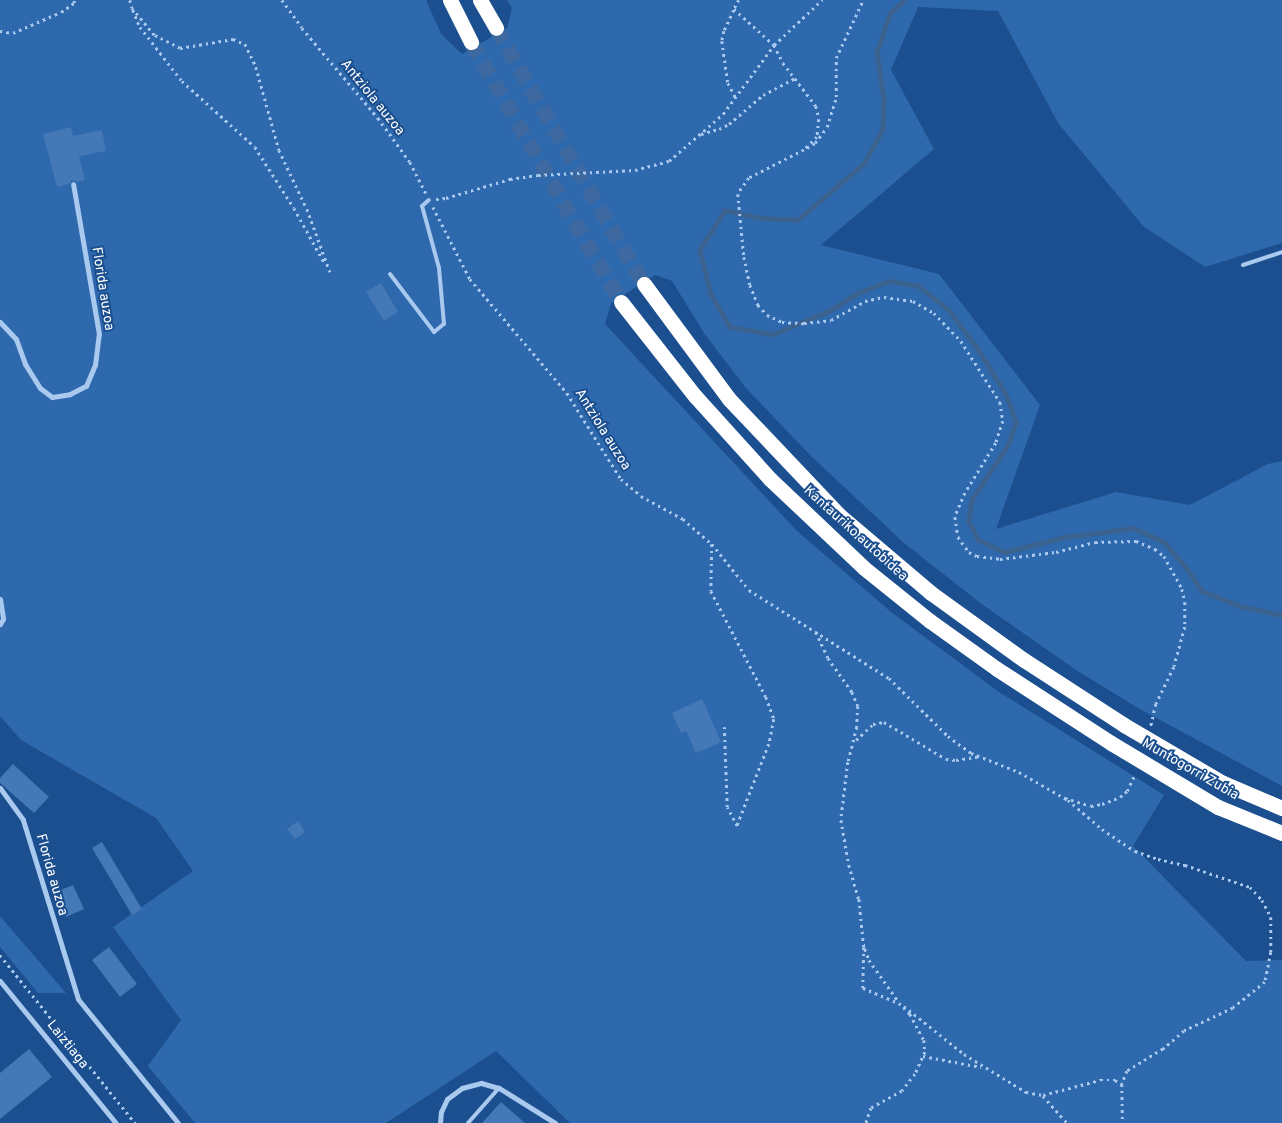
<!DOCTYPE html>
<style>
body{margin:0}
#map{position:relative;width:1282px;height:1123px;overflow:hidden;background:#1b4f8f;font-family:Overpass,sans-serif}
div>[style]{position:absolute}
.green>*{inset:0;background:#2e69ad}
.stream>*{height:4.5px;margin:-2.25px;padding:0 2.25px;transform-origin:2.25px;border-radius:2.25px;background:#3c6290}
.building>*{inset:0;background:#4478b7}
.highway-tunnel>*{height:15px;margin-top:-7.5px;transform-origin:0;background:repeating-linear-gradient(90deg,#3d69a0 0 15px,transparent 0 23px)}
.path>*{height:2.5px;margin-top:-1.25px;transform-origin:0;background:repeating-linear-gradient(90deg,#a9c9ee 0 2.5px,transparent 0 6.5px)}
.lane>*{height:4px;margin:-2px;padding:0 2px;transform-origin:2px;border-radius:2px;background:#a9c9ee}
.street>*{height:5px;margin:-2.5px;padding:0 2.5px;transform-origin:2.5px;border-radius:2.5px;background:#a9c9ee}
.highway>*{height:15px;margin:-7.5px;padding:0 7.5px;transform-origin:7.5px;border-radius:7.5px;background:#fff}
.highway-bridge>*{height:15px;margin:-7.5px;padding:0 7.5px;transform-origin:7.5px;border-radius:7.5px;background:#fff}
span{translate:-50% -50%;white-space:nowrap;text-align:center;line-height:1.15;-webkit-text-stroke:4px #1b4f8f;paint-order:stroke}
.street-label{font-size:14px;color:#fff}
</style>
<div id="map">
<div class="green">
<div style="clip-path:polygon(0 0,426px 0,441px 34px,462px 54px,507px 28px,512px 8px,507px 0,1282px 0,1282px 243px,1205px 267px,1143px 226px,1058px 123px,998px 11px,918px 7px,891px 70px,934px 149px,821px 245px,939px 274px,1040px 405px,996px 529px,1116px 492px,1190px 505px,1268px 464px,1282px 461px,1282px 786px,1138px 708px,1076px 670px,983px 605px,904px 543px,811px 456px,745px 387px,704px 333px,672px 281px,655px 275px,611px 303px,605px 324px,796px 530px,891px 612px,999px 692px,1164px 795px,1133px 846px,1246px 961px,1282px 960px,1282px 1123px,570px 1123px,496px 1051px,386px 1123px,195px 1123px,148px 1066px,181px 1020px,113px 927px,193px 871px,156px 818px,21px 740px,0 716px)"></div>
<div style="clip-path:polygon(0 916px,66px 993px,38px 993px,0 947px)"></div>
</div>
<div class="stream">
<div style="left:905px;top:0;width:21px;rotate:137deg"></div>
<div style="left:890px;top:14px;width:41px;rotate:108.4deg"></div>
<div style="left:877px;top:53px;width:46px;rotate:81.2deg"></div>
<div style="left:884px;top:98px;width:31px;rotate:92deg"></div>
<div style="left:883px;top:129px;width:38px;rotate:118deg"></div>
<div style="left:865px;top:163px;width:88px;rotate:139.6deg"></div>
<div style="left:798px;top:220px;width:34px;rotate:-178deg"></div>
<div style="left:764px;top:219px;width:40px;rotate:-168deg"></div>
<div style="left:725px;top:211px;width:46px;rotate:122.7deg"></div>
<div style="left:700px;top:250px;width:45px;rotate:76deg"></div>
<div style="left:711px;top:294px;width:38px;rotate:60deg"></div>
<div style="left:730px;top:327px;width:44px;rotate:9.2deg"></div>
<div style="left:773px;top:334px;width:61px;rotate:-22.3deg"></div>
<div style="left:829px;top:311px;width:34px;rotate:-32deg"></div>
<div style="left:858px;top:293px;width:33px;rotate:-21deg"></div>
<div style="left:889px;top:281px;width:30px;rotate:9deg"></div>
<div style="left:919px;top:286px;width:40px;rotate:39deg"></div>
<div style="left:950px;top:311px;width:47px;rotate:53.6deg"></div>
<div style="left:978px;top:349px;width:53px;rotate:58.1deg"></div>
<div style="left:1006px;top:394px;width:30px;rotate:70deg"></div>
<div style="left:1016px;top:422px;width:25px;rotate:108deg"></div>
<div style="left:1008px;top:446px;width:65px;rotate:123.7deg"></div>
<div style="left:972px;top:500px;width:22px;rotate:98deg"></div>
<div style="left:969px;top:522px;width:21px;rotate:61deg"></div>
<div style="left:979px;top:540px;width:29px;rotate:25deg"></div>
<div style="left:1005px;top:552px;width:62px;rotate:-14deg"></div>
<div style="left:1065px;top:537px;width:70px;rotate:-7.4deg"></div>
<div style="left:1134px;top:528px;width:33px;rotate:25deg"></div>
<div style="left:1164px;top:542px;width:33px;rotate:49deg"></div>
<div style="left:1186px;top:567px;width:29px;rotate:56deg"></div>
<div style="left:1202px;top:591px;width:41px;rotate:21.5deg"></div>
<div style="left:1240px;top:606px;width:43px;rotate:12.1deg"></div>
</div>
<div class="building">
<div style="clip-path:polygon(71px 127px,73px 136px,102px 130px,106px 151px,79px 156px,85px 180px,77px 182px,72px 180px,69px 184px,57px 187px,43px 134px)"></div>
<div style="clip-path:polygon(381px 283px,398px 312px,384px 321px,366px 292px)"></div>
<div style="clip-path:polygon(702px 699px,721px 742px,696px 753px,686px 731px,681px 733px,672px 713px)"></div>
<div style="clip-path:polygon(13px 764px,49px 797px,34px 813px,0 783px,0 778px)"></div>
<div style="clip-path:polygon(298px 821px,305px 832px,295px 839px,287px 829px)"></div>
<div style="clip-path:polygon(102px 842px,142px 909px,132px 915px,92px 848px)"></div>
<div style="clip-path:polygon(73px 885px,84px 909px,66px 917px,56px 892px)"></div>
<div style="clip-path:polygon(109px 947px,137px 984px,120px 997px,92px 960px)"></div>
<div style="clip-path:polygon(29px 1049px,52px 1077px,0 1119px,0 1073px)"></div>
<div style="clip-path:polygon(501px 1102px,525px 1123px,482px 1123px)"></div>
</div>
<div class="highway-tunnel">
<div style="left:496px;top:28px;width:296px;rotate:60deg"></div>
<div style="left:471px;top:42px;width:300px;rotate:60deg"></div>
</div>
<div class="path">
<div style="left:130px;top:0;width:8px;rotate:76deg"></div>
<div style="left:132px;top:8px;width:35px;rotate:50deg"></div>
<div style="left:155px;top:35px;width:28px;rotate:27deg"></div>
<div style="left:180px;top:48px;width:54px;rotate:-9.6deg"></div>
<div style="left:233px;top:39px;width:13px;rotate:23deg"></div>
<div style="left:245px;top:44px;width:25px;rotate:64deg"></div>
<div style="left:256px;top:67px;width:86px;rotate:74.5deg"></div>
<div style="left:279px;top:150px;width:65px;rotate:64.6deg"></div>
<div style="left:307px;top:209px;width:67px;rotate:69.9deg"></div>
<div style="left:282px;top:0;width:34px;rotate:54deg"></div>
<div style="left:302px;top:28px;width:118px;rotate:49.8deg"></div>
<div style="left:378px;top:118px;width:54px;rotate:54deg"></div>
<div style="left:410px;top:162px;width:35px;rotate:63deg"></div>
<div style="left:739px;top:0;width:10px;rotate:119deg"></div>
<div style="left:734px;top:9px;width:54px;rotate:42deg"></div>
<div style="left:774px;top:45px;width:66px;rotate:-43.2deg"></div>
<div style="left:133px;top:10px;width:18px;rotate:68deg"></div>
<div style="left:140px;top:27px;width:68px;rotate:52.1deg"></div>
<div style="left:182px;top:81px;width:98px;rotate:42.1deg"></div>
<div style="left:255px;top:147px;width:72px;rotate:57.4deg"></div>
<div style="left:294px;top:208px;width:64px;rotate:61deg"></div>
<div style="left:734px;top:10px;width:23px;rotate:115deg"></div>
<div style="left:724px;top:31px;width:10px;rotate:101deg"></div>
<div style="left:722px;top:41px;width:42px;rotate:81.9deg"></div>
<div style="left:728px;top:83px;width:17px;rotate:62deg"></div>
<div style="left:0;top:31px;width:13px;rotate:9deg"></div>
<div style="left:13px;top:33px;width:52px;rotate:-23.6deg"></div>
<div style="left:61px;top:12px;width:16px;rotate:-35deg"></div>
<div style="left:74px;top:3px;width:3px;rotate:-90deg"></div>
<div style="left:701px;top:134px;width:19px;rotate:-16deg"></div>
<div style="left:719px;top:129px;width:11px;rotate:-27deg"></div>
<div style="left:729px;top:124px;width:45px;rotate:-40.5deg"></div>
<div style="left:763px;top:95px;width:36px;rotate:-28deg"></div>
<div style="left:807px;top:148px;width:9px;rotate:-32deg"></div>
<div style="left:815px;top:143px;width:20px;rotate:-53deg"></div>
<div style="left:827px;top:127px;width:31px;rotate:-73deg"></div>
<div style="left:836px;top:97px;width:39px;rotate:-90deg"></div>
<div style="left:836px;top:58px;width:64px;rotate:-65deg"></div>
<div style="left:436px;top:199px;width:10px;rotate:-6deg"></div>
<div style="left:446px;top:198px;width:67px;rotate:-16.5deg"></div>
<div style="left:510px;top:179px;width:28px;rotate:-8deg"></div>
<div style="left:538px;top:175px;width:97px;rotate:-3deg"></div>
<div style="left:635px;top:170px;width:35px;rotate:-15deg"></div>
<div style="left:669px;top:161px;width:72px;rotate:-41deg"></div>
<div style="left:723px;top:114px;width:86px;rotate:-53.5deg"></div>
<div style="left:774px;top:45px;width:20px;rotate:63deg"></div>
<div style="left:783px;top:63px;width:54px;rotate:52.5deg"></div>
<div style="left:816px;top:106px;width:13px;rotate:77deg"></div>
<div style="left:819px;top:119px;width:18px;rotate:96deg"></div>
<div style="left:817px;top:137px;width:18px;rotate:135deg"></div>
<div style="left:804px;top:150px;width:62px;rotate:153deg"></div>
<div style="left:749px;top:178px;width:19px;rotate:125deg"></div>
<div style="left:738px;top:194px;width:63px;rotate:84.6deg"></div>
<div style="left:744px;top:257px;width:29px;rotate:78deg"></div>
<div style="left:750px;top:285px;width:22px;rotate:68deg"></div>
<div style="left:758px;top:305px;width:13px;rotate:48deg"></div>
<div style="left:767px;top:315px;width:17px;rotate:25deg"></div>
<div style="left:782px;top:322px;width:22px;rotate:3deg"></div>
<div style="left:804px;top:323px;width:27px;rotate:-6deg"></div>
<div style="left:831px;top:320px;width:39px;rotate:-29deg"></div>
<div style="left:865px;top:301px;width:19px;rotate:-12deg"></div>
<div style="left:884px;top:297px;width:29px;rotate:8deg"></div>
<div style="left:913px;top:301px;width:24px;rotate:30deg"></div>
<div style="left:934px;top:313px;width:39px;rotate:46deg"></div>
<div style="left:961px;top:341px;width:72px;rotate:57.4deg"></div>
<div style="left:1000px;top:402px;width:19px;rotate:81deg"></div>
<div style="left:1003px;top:421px;width:23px;rotate:108deg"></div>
<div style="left:996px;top:443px;width:59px;rotate:121.8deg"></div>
<div style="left:965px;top:493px;width:26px;rotate:113deg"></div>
<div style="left:955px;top:517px;width:20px;rotate:81deg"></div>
<div style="left:958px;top:537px;width:19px;rotate:54deg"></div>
<div style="left:969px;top:552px;width:9px;rotate:27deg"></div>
<div style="left:977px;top:556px;width:23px;rotate:7deg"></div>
<div style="left:1000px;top:559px;width:56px;rotate:-7.1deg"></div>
<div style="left:1056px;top:552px;width:40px;rotate:-14.4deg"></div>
<div style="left:1095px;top:542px;width:41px;rotate:-1.4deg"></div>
<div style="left:1136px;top:541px;width:21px;rotate:23deg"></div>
<div style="left:1155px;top:549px;width:11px;rotate:38deg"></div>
<div style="left:1164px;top:556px;width:38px;rotate:61deg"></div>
<div style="left:1182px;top:589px;width:13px;rotate:77deg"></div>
<div style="left:1185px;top:602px;width:25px;rotate:90deg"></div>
<div style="left:1185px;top:627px;width:41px;rotate:105.4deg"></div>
<div style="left:1174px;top:667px;width:41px;rotate:115.9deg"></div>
<div style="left:1156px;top:704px;width:23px;rotate:103deg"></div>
<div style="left:433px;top:207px;width:81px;rotate:62.8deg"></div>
<div style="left:470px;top:279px;width:150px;rotate:49.6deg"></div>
<div style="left:567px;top:393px;width:102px;rotate:57.9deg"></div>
<div style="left:621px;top:479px;width:26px;rotate:40deg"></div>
<div style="left:641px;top:496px;width:48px;rotate:28.7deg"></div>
<div style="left:683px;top:519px;width:38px;rotate:41deg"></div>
<div style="left:712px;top:544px;width:47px;rotate:91.2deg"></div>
<div style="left:711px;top:591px;width:119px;rotate:62.6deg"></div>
<div style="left:766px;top:697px;width:23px;rotate:70deg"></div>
<div style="left:774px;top:719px;width:25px;rotate:101deg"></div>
<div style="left:769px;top:744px;width:88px;rotate:111.3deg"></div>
<div style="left:737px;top:826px;width:21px;rotate:-118deg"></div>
<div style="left:727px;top:807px;width:80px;rotate:-92.1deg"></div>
<div style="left:712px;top:544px;width:59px;rotate:51.2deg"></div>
<div style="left:749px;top:590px;width:165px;rotate:32.2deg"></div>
<div style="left:889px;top:678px;width:83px;rotate:44.5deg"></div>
<div style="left:948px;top:736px;width:29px;rotate:36deg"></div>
<div style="left:971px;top:753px;width:52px;rotate:21.6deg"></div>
<div style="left:1019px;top:772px;width:56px;rotate:29.7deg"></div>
<div style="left:1068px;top:800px;width:45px;rotate:40.5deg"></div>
<div style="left:1102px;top:829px;width:40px;rotate:34deg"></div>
<div style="left:1135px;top:851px;width:24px;rotate:19deg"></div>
<div style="left:1158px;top:859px;width:28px;rotate:13deg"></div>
<div style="left:1185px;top:865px;width:69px;rotate:18.7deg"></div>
<div style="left:1250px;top:887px;width:18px;rotate:47deg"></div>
<div style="left:1262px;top:900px;width:19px;rotate:62deg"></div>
<div style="left:1271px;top:917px;width:35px;rotate:90deg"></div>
<div style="left:1271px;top:952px;width:31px;rotate:101deg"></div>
<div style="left:1265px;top:982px;width:41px;rotate:140.9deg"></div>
<div style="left:1233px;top:1008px;width:54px;rotate:154.9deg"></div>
<div style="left:1184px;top:1031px;width:28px;rotate:139deg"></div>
<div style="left:1163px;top:1049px;width:42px;rotate:148.6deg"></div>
<div style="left:1127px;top:1071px;width:14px;rotate:111deg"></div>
<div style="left:1122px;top:1084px;width:39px;rotate:89deg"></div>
<div style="left:816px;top:632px;width:29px;rotate:65deg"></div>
<div style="left:828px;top:658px;width:42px;rotate:54.8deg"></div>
<div style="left:852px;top:692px;width:15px;rotate:67deg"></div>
<div style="left:858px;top:706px;width:21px;rotate:93deg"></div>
<div style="left:857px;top:727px;width:36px;rotate:104deg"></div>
<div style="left:848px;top:762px;width:58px;rotate:96.9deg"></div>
<div style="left:841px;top:820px;width:46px;rotate:79.9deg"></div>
<div style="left:849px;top:865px;width:35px;rotate:74deg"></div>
<div style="left:859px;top:899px;width:48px;rotate:84.1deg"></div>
<div style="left:864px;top:947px;width:41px;rotate:91.4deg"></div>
<div style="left:863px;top:988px;width:39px;rotate:23deg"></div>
<div style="left:899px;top:1003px;width:16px;rotate:45deg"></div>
<div style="left:910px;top:1014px;width:30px;rotate:62deg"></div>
<div style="left:924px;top:1040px;width:12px;rotate:85deg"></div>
<div style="left:925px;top:1052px;width:24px;rotate:114deg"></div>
<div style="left:915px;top:1074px;width:21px;rotate:127deg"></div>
<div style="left:902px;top:1091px;width:35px;rotate:151deg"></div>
<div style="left:871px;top:1108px;width:16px;rotate:108deg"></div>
<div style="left:856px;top:740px;width:23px;rotate:-43deg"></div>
<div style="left:873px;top:724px;width:11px;rotate:-10deg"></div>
<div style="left:884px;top:722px;width:72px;rotate:30.8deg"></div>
<div style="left:946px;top:759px;width:10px;rotate:6deg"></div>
<div style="left:956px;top:760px;width:24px;rotate:-9deg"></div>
<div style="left:1065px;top:798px;width:27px;rotate:17deg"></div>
<div style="left:1091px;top:806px;width:11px;rotate:-10deg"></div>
<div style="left:1102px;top:804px;width:19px;rotate:-21deg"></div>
<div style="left:1120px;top:797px;width:9px;rotate:-41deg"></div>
<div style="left:1127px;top:791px;width:19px;rotate:-65deg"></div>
<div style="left:865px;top:949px;width:12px;rotate:70deg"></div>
<div style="left:869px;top:960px;width:50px;rotate:54.7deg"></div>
<div style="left:0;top:955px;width:216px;rotate:51.2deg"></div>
<div style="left:904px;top:1006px;width:77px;rotate:38.7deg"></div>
<div style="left:964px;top:1054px;width:73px;rotate:31.5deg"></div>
<div style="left:1026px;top:1092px;width:17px;rotate:10deg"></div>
<div style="left:1043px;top:1095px;width:59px;rotate:-14.7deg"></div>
<div style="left:1100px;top:1080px;width:15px"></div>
<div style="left:1115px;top:1080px;width:8px;rotate:30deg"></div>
<div style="left:923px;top:1056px;width:59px;rotate:10.7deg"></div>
<div style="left:1043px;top:1096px;width:36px;rotate:48deg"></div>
</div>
<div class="lane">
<div style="left:1243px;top:265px;width:41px;rotate:-18.4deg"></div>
<div style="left:390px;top:274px;width:73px;rotate:52.8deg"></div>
<div style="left:434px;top:332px;width:13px;rotate:-39deg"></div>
<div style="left:444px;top:324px;width:56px;rotate:-95.1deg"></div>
<div style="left:439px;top:268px;width:64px;rotate:-105.3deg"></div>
<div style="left:422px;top:206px;width:9px;rotate:-41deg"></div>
<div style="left:468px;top:1123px;width:47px;rotate:-48.5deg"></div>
</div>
<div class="street">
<div style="left:0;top:322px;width:23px;rotate:47deg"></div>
<div style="left:16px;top:339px;width:27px;rotate:70deg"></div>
<div style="left:25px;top:364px;width:28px;rotate:58deg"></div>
<div style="left:40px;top:388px;width:15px;rotate:37deg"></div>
<div style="left:52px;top:397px;width:18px;rotate:-9deg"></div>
<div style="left:70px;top:394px;width:18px;rotate:-27deg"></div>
<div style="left:86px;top:386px;width:23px;rotate:-67deg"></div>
<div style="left:95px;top:365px;width:31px;rotate:-83deg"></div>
<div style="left:99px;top:334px;width:152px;rotate:-99.8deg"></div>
<div style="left:0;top:599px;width:20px;rotate:81deg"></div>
<div style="left:3px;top:619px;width:6px;rotate:121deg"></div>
<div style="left:0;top:788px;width:39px;rotate:54deg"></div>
<div style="left:23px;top:820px;width:187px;rotate:72.9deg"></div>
<div style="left:78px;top:999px;width:159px;rotate:51.1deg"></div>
<div style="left:0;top:981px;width:183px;rotate:50.8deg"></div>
<div style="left:440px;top:1123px;width:11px;rotate:-85deg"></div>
<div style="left:441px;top:1112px;width:14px;rotate:-65deg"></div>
<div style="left:447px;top:1099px;width:19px;rotate:-36deg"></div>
<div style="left:462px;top:1088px;width:20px;rotate:-15deg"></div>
<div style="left:481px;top:1083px;width:19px;rotate:16deg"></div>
<div style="left:499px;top:1088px;width:66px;rotate:32deg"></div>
</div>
<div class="highway">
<div style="left:450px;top:0;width:47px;rotate:63.4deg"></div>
<div style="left:480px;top:0;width:32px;rotate:60deg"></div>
<div style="left:644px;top:284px;width:143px;rotate:53.5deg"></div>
<div style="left:729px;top:399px;width:160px;rotate:46.5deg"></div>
<div style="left:839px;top:515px;width:121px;rotate:40.3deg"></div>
<div style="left:931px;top:593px;width:115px;rotate:35.8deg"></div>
<div style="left:1024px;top:660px;width:119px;rotate:33deg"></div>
<div style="left:621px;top:302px;width:120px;rotate:51.8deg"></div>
<div style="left:695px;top:396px;width:112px;rotate:47.9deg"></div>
<div style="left:770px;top:479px;width:129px;rotate:43.4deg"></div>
<div style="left:864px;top:568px;width:85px;rotate:38.8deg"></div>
<div style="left:930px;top:621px;width:82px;rotate:35.6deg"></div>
<div style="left:997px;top:669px;width:136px;rotate:33deg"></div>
</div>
<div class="highway-bridge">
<div style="left:1124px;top:725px;width:115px;rotate:30.4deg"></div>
<div style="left:1223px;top:783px;width:64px;rotate:23deg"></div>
<div style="left:1111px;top:743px;width:125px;rotate:30.9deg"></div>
<div style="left:1218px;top:807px;width:69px;rotate:22.1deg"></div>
</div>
<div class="street-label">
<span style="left:372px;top:98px;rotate:51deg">Antziola auzoa</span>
<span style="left:102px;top:289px;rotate:81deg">Florida auzoa</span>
<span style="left:602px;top:430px;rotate:58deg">Antziola auzoa</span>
<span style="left:855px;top:534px;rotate:42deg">Kantauriko autobidea</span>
<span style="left:1190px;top:770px;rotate:30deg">Muntogorri Zubia</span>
<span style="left:51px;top:875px;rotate:74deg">Florida auzoa</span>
<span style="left:67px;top:1045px;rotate:51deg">Laiztiaga</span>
</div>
</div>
